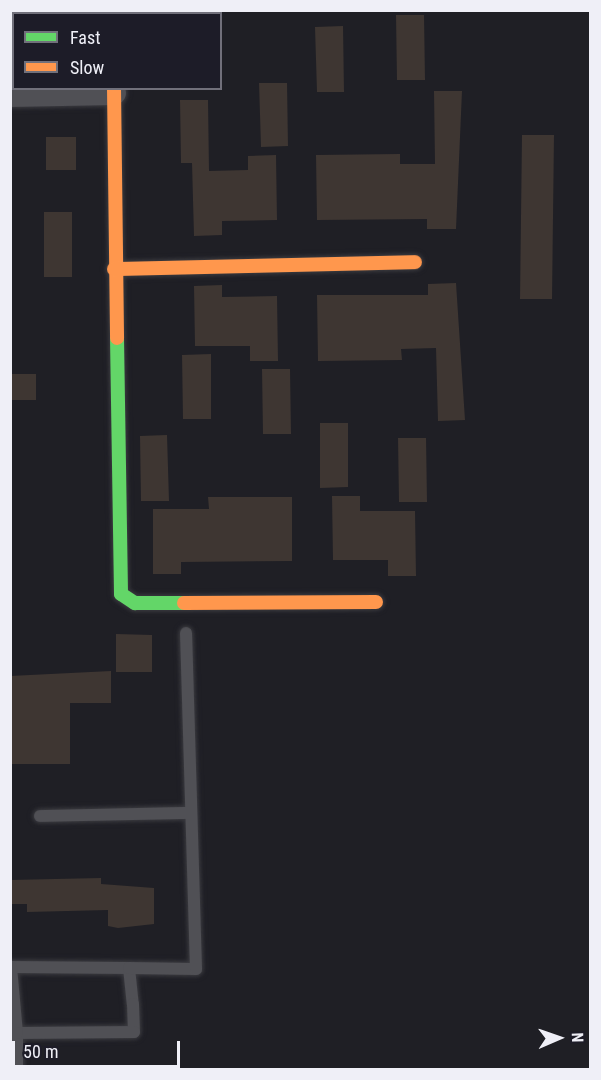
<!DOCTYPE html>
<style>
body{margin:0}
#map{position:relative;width:601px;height:1080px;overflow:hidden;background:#1f1f25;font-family:"Roboto Condensed",sans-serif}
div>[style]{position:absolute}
.building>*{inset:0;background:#3e3632}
.roads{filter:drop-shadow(0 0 2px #3b3b40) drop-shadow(0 0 2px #3b3b40)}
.lane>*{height:12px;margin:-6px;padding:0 6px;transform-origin:6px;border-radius:6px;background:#505055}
.street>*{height:24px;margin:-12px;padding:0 12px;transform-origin:12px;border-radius:12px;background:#505055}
.fast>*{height:14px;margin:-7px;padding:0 7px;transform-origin:7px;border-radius:7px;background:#63d668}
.slow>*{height:14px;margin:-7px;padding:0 7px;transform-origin:7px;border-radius:7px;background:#ff974d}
span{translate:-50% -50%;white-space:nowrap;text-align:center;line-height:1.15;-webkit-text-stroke:4.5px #1d1c28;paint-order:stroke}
.frame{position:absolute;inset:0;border:12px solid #efeff7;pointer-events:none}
.legend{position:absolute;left:12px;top:12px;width:210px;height:78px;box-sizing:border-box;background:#1d1c28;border:2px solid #71707b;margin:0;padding:8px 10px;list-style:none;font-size:18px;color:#efeff7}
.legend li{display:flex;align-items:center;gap:12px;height:30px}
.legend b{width:30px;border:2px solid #71707b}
.north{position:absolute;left:529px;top:1008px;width:60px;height:60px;-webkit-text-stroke:4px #1d1c28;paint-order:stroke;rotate:88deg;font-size:16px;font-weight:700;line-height:24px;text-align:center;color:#efeff7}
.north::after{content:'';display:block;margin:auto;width:21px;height:27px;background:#efeff7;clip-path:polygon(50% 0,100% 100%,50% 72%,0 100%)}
.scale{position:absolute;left:12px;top:1041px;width:168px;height:27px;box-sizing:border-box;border:3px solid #efeff7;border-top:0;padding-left:8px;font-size:18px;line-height:21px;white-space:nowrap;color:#efeff7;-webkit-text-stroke:4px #1d1c28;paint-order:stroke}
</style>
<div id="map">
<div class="building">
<div style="clip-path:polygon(396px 15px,424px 15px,425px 80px,397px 80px)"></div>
<div style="clip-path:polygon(343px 26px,344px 92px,317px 92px,315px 27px)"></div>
<div style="clip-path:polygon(259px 83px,287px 83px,288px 146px,261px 147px)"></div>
<div style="clip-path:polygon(434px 91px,462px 91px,456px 229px,427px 229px,427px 219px,317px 220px,316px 155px,400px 154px,400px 164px,435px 164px)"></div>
<div style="clip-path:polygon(180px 100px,208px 100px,209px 171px,248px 170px,248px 156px,276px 155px,277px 220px,222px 221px,222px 235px,194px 236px,192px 163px,181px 163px)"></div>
<div style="clip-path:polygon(522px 135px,554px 135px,552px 299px,520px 299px)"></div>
<div style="clip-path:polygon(46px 137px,76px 137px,76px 170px,46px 170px)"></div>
<div style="clip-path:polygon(44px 212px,72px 212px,72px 277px,44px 277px)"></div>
<div style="clip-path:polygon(456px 283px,465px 420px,438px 421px,436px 348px,401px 349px,402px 360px,318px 361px,317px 295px,428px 295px,428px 284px)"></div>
<div style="clip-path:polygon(222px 285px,222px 297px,277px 296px,278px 361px,250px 361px,250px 346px,195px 346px,194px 286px)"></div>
<div style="clip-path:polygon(211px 354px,211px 419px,183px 419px,182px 355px)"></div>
<div style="clip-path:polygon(262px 369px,290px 369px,291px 434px,263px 434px)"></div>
<div style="clip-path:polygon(10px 374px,36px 374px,36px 400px,10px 400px)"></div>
<div style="clip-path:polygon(320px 423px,348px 423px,348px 487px,320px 488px)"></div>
<div style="clip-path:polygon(167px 435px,169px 501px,141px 501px,140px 436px)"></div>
<div style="clip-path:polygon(398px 438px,426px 438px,427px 502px,399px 502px)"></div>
<div style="clip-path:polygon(332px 496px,360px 496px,360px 511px,415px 511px,416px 576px,388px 576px,388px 560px,333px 560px)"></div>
<div style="clip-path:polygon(208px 497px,292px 497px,292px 561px,181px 562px,181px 574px,153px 574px,153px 509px,209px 509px)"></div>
<div style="clip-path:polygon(116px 634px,152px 635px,152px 672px,116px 672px)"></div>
<div style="clip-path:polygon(111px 671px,111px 703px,70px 703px,70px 764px,10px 764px,10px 676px)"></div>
<div style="clip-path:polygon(101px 878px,101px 884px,154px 888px,154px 924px,118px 928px,108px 926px,108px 910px,27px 912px,27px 904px,10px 904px,10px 880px)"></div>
</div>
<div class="roads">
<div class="lane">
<div style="left:40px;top:816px;width:149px;rotate:-1.2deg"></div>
<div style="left:10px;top:967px;width:119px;rotate:0.5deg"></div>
<div style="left:129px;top:968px;width:36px;rotate:84deg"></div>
<div style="left:133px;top:1004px;width:28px;rotate:88deg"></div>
<div style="left:134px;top:1032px;width:117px;rotate:179.5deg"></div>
<div style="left:17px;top:1033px;width:37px;rotate:90deg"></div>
<div style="left:11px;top:967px;width:66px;rotate:84.8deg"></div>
<div style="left:17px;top:1033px;width:5px;rotate:180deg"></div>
<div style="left:129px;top:968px;width:67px;rotate:0.9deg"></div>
<div style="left:196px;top:969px;width:336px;rotate:-91.7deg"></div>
</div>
<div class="street">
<div style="left:114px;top:14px;width:4px;rotate:-90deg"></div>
<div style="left:10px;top:95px;width:104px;rotate:-1.1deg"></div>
</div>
<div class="fast">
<div style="left:117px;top:338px;width:256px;rotate:89.1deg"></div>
<div style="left:121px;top:594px;width:17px;rotate:33deg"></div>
<div style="left:135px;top:603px;width:49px"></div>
</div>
<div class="slow">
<div style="left:114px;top:88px;width:250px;rotate:89.3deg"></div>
<div style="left:114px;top:269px;width:301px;rotate:-1.3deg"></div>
<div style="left:184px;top:603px;width:192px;rotate:-0.3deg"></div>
</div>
</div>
<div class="frame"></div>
<ul class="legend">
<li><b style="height:8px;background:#63d668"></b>Fast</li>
<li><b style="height:8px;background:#ff974d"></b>Slow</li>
</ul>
<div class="north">N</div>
<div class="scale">50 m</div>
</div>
